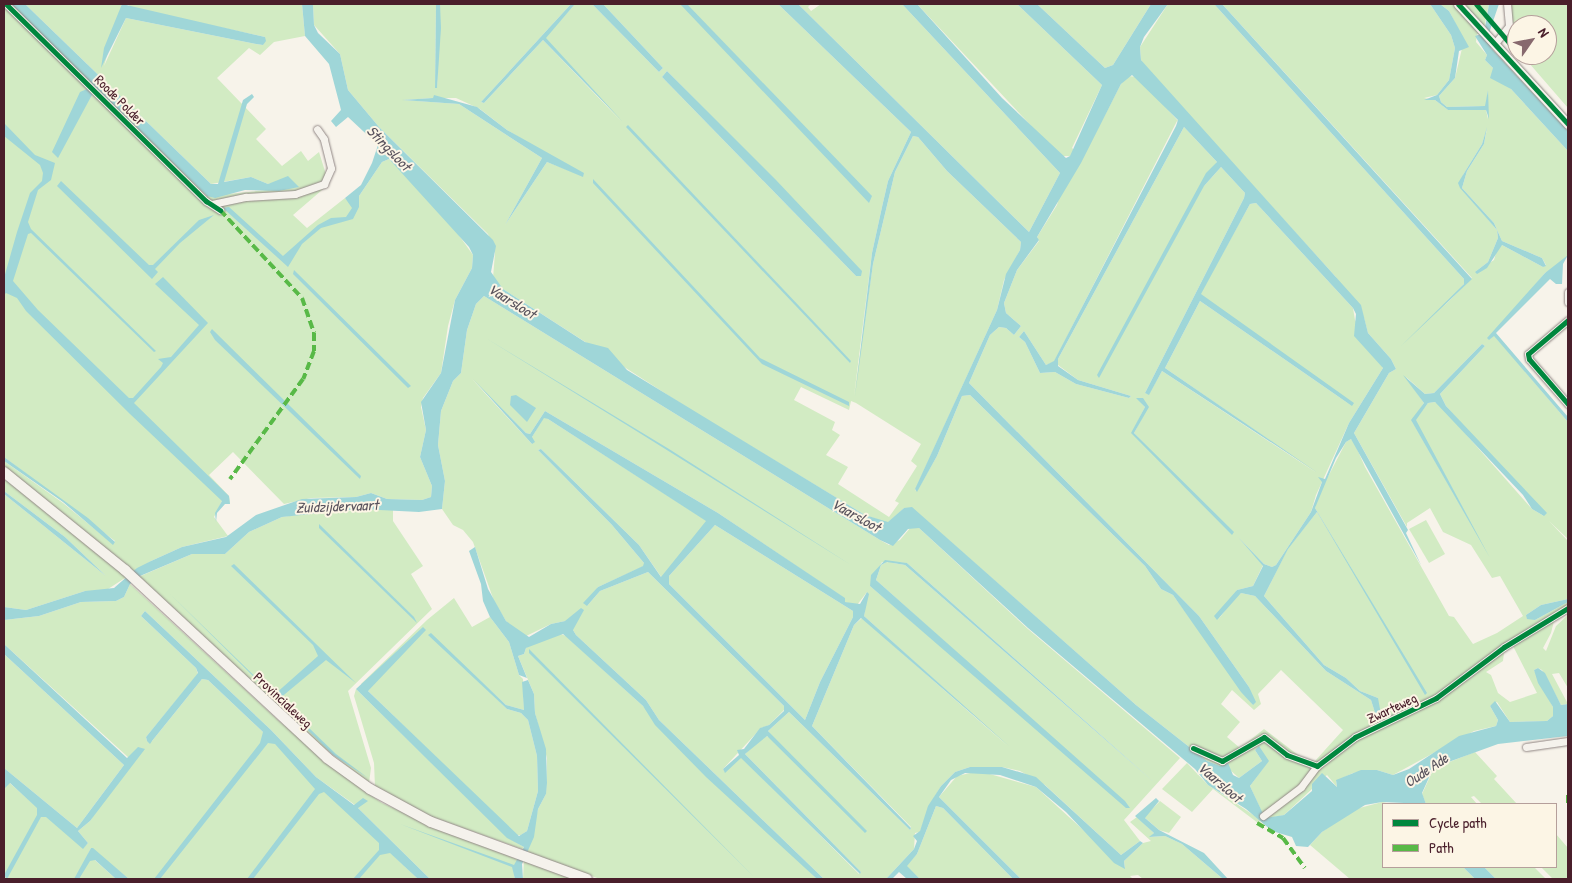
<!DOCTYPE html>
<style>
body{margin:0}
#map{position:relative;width:1572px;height:883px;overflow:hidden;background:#f7f3ea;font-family:"Patrick Hand",sans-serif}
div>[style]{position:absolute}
.green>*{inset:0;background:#d2ebc3}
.water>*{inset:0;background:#9fd6d8}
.roads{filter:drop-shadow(0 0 1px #908684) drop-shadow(0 0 1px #908684)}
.minor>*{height:7px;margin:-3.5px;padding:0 3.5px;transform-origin:3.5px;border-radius:3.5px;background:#f5f2ec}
.tertiary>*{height:9px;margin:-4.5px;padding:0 4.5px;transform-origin:4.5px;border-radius:4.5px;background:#f5f2ec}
.secondary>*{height:10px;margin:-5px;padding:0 5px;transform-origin:5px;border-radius:5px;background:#f5f2ec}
.quiet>*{height:4px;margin-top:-2px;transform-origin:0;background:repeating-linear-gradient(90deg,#58b947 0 8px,transparent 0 12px)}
.cycleway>*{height:5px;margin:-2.5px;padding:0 2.5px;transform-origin:2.5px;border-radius:2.5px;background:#00873e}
span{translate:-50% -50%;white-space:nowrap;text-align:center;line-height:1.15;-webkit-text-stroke:4px #fcf5e5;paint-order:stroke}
.street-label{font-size:14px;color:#4a1f2b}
.water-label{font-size:15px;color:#58525d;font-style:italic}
.frame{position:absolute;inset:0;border:5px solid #4a1f2b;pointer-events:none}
.legend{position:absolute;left:1382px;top:803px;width:175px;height:65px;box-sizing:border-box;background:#fcf5e5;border:1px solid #b59f9b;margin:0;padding:6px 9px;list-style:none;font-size:15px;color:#4a1f2b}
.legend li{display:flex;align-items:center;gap:10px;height:25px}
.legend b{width:25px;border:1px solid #b59f9b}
.north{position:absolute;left:1507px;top:15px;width:50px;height:50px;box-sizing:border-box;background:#fcf5e5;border:1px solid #b59f9b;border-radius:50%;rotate:57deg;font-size:14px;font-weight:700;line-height:20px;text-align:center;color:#4a1f2b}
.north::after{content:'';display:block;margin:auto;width:18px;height:22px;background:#87696e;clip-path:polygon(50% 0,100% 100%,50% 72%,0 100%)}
</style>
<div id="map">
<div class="green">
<div style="clip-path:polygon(4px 4px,45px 38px,207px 196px,298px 187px,281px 181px,268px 184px,251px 177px,211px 184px,25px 4px,122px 4px,104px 66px,126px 18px,256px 44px,263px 45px,265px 37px,131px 8px,128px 4px,302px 4px,305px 36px,274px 42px,260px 55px,249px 48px,217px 78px,266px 129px,256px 139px,282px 166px,301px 151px,308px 161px,319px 152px,329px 184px,293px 215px,307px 228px,345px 198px,349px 202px,359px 196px,382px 162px,389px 159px,448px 220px,473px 255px,472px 268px,455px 300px,448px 326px,441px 373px,423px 398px,421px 407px,426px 430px,420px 457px,432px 486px,431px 497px,422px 500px,387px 499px,371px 493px,356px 497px,311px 498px,284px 504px,233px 452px,209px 475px,229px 496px,230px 504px,222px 501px,214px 517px,228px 536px,182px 547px,151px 561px,105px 591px,85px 591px,26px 610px,4px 607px,4px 494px,106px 576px,65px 537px,4px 491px,4px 461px,63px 503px,113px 544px,115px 541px,4px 457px)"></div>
<div style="clip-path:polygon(evenodd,313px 4px,436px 4px,435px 87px,437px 88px,440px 4px,571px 4px,481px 102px,484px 103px,543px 40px,621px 121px,545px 38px,575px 4px,592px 4px,659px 72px,663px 68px,603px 4px,778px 4px,911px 132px,888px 181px,882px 207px,872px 253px,854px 396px,873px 264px,895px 172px,913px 136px,918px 137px,947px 171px,1021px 242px,1020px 250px,1004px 280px,997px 310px,915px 490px,917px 491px,937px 456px,962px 396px,970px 395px,1145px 566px,1161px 589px,1173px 595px,1253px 705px,1249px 687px,1199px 616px,969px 383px,990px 335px,999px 327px,1006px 328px,1014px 335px,1021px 326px,1006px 313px,1004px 303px,1017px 270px,1039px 241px,1037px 237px,1057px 205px,1070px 156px,1061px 156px,1051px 147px,917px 4px,1017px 4px,1102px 85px,1072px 148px,1083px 157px,1121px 84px,1127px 76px,1138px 77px,1180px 123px,1177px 121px,1054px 362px,1046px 365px,1024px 331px,1019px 337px,1025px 342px,1040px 373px,1055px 372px,1076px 384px,1129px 398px,1131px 396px,1078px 380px,1058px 365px,1058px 359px,1184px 127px,1217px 162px,1204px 186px,1221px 167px,1245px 193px,1244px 198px,1145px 393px,1149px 394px,1162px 371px,1317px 473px,1165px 368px,1200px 301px,1352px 406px,1200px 294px,1250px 204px,1256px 203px,1353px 308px,1355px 320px,1383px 368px,1349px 423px,1316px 495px,1311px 512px,1276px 565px,1272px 567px,1264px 564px,1238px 537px,1263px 565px,1253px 586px,1237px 590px,1218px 620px,1235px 597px,1241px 593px,1255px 596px,1326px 671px,1371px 700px,1378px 721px,1378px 698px,1360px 691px,1346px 678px,1324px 665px,1264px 596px,1288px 548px,1317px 512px,1426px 693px,1315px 508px,1318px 496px,1346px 442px,1351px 439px,1354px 442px,1365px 467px,1449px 616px,1454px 617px,1473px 644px,1497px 633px,1523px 616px,1500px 576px,1492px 578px,1471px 545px,1443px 532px,1430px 508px,1407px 523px,1407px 527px,1354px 433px,1389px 373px,1396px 369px,1391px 359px,1368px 333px,1364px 318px,1335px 276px,1147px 69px,1141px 60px,1140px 47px,1168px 4px,1214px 4px,1464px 279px,1464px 284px,1443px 307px,1472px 278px,1222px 4px,1430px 4px,1451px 35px,1455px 48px,1449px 80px,1437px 95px,1424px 98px,1435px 100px,1448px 110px,1486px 110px,1488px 119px,1488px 90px,1486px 106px,1447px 107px,1441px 102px,1439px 96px,1455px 78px,1464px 40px,1449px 11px,1440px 4px,1489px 4px,1483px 33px,1477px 34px,1476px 42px,1487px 55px,1485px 60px,1493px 68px,1494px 80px,1502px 81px,1511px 89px,1568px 151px,1568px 255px,1555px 268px,1545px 273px,1489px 340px,1494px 335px,1568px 422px,1568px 539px,1549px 521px,1568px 541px,1568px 599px,1541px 605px,1526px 615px,1535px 620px,1568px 602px,1568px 612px,1554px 621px,1551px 633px,1543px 648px,1546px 651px,1556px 626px,1568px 615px,1568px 688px,1559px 673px,1552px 674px,1568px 704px,1561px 705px,1542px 670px,1538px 668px,1534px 670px,1553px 707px,1553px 716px,1547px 721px,1510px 722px,1497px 702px,1490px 706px,1498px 720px,1496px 726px,1474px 731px,1393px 775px,1377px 770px,1353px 773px,1336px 781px,1337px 787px,1327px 775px,1284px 815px,1265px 819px,1250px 786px,1264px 767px,1259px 747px,1255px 750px,1262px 761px,1239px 778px,1230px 770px,1207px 761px,1136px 705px,935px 528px,904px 508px,888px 523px,865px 515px,691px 410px,503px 289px,493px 278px,495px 253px,488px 234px,379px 127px,348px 90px,340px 54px,314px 25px,313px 4px,667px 71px,724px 129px,861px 276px,856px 276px,662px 77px,667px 71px,313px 4px,433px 98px,456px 98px,480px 109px,507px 130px,583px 176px,547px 162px,505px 225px,542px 158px,459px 104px,403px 100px,433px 98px,313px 4px,1487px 128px,1484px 144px,1467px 171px,1462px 188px,1494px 223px,1502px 241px,1542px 258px,1546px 265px,1543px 267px,1502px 245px,1498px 246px,1494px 260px,1475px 272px,1488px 262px,1498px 238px,1497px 230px,1461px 188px,1463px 175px,1482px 144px,1487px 128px,313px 4px,1482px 344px,1485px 346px,1440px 394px,1446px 406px,1544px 516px,1532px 509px,1441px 406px,1435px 402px,1428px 403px,1415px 420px,1474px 529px,1412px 421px,1424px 403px,1406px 377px,1425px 394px,1434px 393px,1482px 344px,313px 4px,801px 387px,849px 410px,851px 401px,856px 403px,921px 444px,911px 461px,917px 466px,895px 501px,899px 503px,889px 517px,838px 484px,848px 467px,826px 455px,840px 435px,832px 430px,835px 422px,794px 400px,801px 387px,313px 4px,1137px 398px,1148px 407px,1134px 433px,1232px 534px,1132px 433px,1145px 407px,1137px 398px,313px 4px,1513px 646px,1537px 693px,1510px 702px,1498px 693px,1491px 675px,1486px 672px,1503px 661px,1504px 653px,1513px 646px,313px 4px,1281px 670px,1343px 730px,1315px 761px,1302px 758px,1264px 729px,1240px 748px,1227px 737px,1240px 722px,1221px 704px,1232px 690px,1254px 710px,1261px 704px,1258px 694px,1281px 670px)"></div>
<div style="clip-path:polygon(798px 4px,811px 4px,808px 7px,811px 11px,821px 4px,902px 4px,1060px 173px,1029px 232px)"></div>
<div style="clip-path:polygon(1037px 4px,1151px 4px,1113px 65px,1105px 68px)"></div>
<div style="clip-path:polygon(1509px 4px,1568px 4px,1568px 108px,1522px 55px,1547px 55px,1547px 25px,1517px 25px,1517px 48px,1508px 35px,1513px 25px)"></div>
<div style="clip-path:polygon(evenodd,484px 296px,880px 540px,889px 545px,900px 540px,911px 527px,919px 528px,1028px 629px,1180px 758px,1124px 820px,1140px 841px,1121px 855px,1045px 785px,1020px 771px,1002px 767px,970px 767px,955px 772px,941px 786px,929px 806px,920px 832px,915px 833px,914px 849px,886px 879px,824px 879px,659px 720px,646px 700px,576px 635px,570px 625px,565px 621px,551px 624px,524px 637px,506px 621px,494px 601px,473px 542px,463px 530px,453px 525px,442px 509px,445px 481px,438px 445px,441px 411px,453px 381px,461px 373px,467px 330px,476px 304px,484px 296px,472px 379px,526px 433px,530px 434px,545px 411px,718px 513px,844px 598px,844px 602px,857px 605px,867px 592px,864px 616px,1009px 747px,862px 618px,854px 625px,812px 726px,911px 827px,910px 830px,789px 712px,768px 731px,775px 740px,764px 735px,745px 754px,861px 872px,859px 874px,741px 757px,725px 772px,723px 769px,761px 728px,769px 725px,784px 710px,784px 706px,648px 572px,600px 591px,587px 606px,598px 587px,644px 566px,644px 563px,612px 525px,538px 450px,541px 449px,639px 545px,662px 578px,707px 521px,548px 419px,544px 417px,532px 437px,532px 444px,472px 379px,484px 296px,882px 562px,907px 563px,1156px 784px,905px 565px,887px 562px,881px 565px,876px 580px,1130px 808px,870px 586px,882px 562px)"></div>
<div style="clip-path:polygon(393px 509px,393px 521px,423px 566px,411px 574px,432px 609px,348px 691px,371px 768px,369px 783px,314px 740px,136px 578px,192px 554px,225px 554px,249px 532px,282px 517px,318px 512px)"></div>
<div style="clip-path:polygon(1426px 520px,1445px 554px,1429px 563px,1409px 529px)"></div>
<div style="clip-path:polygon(715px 525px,853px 611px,853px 617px,820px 682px,805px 720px,669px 584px,669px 576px)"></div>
<div style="clip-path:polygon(130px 584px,279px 721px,362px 789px,382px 803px,418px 819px,519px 860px,513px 867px,515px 879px,430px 879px,355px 805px,316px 777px,271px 730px,145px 611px,141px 616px,196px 668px,198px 674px,146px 737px,147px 741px,152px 741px,202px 679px,208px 680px,418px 879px,129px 879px,91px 848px,88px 854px,116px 879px,4px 879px,4px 778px,83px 848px,88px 843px,78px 831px,90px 821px,129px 758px,4px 644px,4px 620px,39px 616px,81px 602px,116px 601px,124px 597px)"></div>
<div style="clip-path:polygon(454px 598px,472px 627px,490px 617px,509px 642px,519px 675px,523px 679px,524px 710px,506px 705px,430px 634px,507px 709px,521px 713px,528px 720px,537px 756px,538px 791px,527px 831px,521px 835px,516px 835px,361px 684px,427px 620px)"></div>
<div style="clip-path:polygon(558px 633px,566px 636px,643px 706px,817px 879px,600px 879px,527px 853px,538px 809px,546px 794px,547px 758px,535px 713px,534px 694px,518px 656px,524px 654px,526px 648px,535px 642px)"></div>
<div style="clip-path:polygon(4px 654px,124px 765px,77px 828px,4px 768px)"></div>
<div style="clip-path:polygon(356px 689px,507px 837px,524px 847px,522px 849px,421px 813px,375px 787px,374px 763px,354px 696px)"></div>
<div style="clip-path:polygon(1475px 752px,1497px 776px,1494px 779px,1517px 804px,1482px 804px,1474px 796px,1471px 797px,1477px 804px,1426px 804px,1422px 794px,1434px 768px)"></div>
<div style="clip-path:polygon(1187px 763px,1208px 785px,1261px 820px,1258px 823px,1213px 789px,1192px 812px,1162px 789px)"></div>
<div style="clip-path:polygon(979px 771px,1036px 787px,1125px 868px,1124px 861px,1143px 843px,1151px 841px,1130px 822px,1137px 817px,1154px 833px,1150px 837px,1165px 836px,1182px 844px,1223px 879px,1143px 879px,1138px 875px,1130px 876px,1133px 879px,1021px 879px,939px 797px,957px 776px)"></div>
<div style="clip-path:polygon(1160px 801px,1181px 817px,1169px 833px,1159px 830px,1144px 817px)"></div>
<div style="clip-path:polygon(1382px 802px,1391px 804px,1383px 804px,1383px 867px,1463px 867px,1475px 879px,1350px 879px,1310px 845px,1322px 832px,1352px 810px)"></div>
<div style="clip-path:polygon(936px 806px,943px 808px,1013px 879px,920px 879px,906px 866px,917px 854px)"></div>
<div style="clip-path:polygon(1556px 834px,1568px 848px,1568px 879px,1553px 879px,1541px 867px,1556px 867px)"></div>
<div style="clip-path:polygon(524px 860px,577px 879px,523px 879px)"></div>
<div style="clip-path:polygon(1484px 867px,1534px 867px,1546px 879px,1496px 879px)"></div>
</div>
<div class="water">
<div style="clip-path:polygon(10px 4px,25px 4px,211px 184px,218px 184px,243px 100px,252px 94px,254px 97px,247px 104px,224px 182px,251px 177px,268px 184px,288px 176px,299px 187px,279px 191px,245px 190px,215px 198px,207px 196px)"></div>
<div style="clip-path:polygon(122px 4px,265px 37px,266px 41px,263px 45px,256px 44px,126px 18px,101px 68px,104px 48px)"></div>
<div style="clip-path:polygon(302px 4px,313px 4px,314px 25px,318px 33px,340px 54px,348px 90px,379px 127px,493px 240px,496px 246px,491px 272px,503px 289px,585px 342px,608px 348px,627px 370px,865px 515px,888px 522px,904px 508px,912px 507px,1136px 705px,1207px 761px,1220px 766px,1228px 763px,1233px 775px,1239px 778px,1262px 761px,1255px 750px,1259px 746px,1269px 761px,1250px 786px,1265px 818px,1284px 815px,1312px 791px,1312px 784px,1322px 773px,1337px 787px,1336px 780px,1361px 770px,1377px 770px,1393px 775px,1409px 769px,1459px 736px,1496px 726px,1498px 720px,1490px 706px,1495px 701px,1510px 722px,1547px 721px,1553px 716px,1553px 707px,1538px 683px,1534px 670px,1538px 668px,1545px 673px,1561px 705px,1568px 704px,1568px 736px,1498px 744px,1443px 764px,1432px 771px,1422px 793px,1426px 804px,1382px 802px,1365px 805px,1322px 832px,1308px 847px,1296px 846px,1292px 837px,1272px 831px,1246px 809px,1208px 785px,1195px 769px,1028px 628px,919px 528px,908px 529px,893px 546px,880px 540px,484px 296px,476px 304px,467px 330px,461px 373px,453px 381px,441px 411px,438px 445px,445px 481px,442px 509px,419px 512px,360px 509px,282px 517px,249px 532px,225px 554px,192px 554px,140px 576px,130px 584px,124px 597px,116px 601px,81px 602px,39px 616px,4px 620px,4px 607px,26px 610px,85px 591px,114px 588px,137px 568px,151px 561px,182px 547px,226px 537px,256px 515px,302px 499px,356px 497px,371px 493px,387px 499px,422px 500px,431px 497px,432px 486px,420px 457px,426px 430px,421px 402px,441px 373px,455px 300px,472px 268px,473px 255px,469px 247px,389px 159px,382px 162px,359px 196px,359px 207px,353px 219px,321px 228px,302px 244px,288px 267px,223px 208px,229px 207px,283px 256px,318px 225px,331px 218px,346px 217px,352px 208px,345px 198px,361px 185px,372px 163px,378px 145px,348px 117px,336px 127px,331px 121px,341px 110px,340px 106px,329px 64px,305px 36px)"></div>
<div style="clip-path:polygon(436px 4px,440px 4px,441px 28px,437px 88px,435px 88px)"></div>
<div style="clip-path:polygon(571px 4px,575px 4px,546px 38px,623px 122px,543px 40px,484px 103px,481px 102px)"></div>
<div style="clip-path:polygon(592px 4px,603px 4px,663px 68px,659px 72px)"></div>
<div style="clip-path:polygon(680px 4px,687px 4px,872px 196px,869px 203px)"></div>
<div style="clip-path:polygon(778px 4px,798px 4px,1029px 232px,1060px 173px,902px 4px,917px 4px,1002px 98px,1066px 158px,1070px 156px,1102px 85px,1017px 4px,1037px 4px,1105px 68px,1113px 65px,1151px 4px,1168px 4px,1144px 37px,1140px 47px,1141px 60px,1361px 305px,1368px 333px,1391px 359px,1396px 369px,1389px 373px,1354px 433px,1408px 530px,1406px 533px,1421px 565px,1351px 439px,1346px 442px,1336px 458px,1315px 508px,1427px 693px,1425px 695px,1317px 512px,1288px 549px,1264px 596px,1324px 665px,1346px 678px,1360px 691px,1378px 698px,1382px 720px,1378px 722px,1371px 700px,1326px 671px,1255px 596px,1241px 593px,1217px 620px,1214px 616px,1237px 590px,1253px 586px,1263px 566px,1238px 537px,1264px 564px,1272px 567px,1276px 565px,1311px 512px,1322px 482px,1318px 477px,1325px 479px,1349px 423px,1383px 368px,1354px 336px,1356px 314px,1353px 308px,1256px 203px,1250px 204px,1201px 294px,1354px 403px,1352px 406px,1200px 301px,1165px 368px,1318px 473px,1162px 371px,1149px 395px,1145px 393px,1244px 198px,1245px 193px,1221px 167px,1204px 186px,1099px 378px,1097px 375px,1206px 173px,1217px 162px,1184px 127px,1058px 359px,1058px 366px,1078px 380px,1131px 396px,1129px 398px,1076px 384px,1055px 372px,1040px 373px,1025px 342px,1019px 337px,1024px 331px,1046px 365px,1054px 361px,1176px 126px,1178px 120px,1132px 75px,1121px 84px,1081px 163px,1037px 237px,1039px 240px,1017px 270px,1004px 303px,1006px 313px,1021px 326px,1014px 335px,1006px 328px,999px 327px,990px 335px,969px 383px,1199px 616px,1249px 687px,1256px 702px,1253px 705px,1241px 692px,1173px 595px,1161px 589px,1145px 566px,970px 395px,962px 396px,937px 456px,917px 492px,915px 489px,997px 310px,1006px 274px,1020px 250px,1021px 242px,947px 171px,918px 137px,913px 136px,895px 172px,873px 264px,855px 396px,872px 253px,882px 207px,888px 181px,911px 132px)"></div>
<div style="clip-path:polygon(1214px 4px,1222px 4px,1472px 279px,1400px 347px,1464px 284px,1464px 279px)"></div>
<div style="clip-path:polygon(1430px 4px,1440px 4px,1449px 11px,1469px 47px,1459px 51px,1455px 78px,1439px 96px,1441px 102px,1447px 107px,1485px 106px,1488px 90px,1489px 119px,1486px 110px,1448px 110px,1435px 100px,1424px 100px,1437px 95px,1449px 80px,1455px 48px,1451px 35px)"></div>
<div style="clip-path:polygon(1489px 4px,1499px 4px,1490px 30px,1491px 48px,1568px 131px,1568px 151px,1511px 89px,1490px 78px,1493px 68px,1485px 60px,1487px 55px,1475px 36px,1484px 33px)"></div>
<div style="clip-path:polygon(667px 71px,776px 180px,862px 271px,861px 276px,856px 276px,662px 77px)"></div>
<div style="clip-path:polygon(87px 89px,93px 93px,58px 158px,52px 152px,80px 92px)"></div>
<div style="clip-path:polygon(434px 95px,477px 107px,507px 130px,584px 173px,583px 177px,547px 162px,505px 225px,542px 158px,459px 104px,402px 100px,433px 98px)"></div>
<div style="clip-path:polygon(4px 123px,35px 155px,55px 163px,51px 180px,38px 190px,28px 222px,31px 229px,156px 351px,154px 352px,31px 233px,28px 234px,13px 281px,38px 310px,129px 398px,133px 398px,161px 367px,163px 363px,158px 359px,171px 357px,199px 325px,155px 284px,163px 277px,208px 323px,134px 403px,229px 496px,230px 504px,225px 504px,217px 513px,216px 522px,215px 513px,222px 501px,130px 414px,26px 311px,17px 298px,6px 293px,4px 295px,4px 278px,17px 232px,30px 193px,42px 181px,43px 173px,40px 165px,4px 136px)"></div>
<div style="clip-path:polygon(628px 125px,851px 361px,850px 363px,626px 127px)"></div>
<div style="clip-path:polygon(1487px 127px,1484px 144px,1467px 171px,1462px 188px,1494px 223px,1502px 241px,1542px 258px,1546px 266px,1543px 267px,1502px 245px,1487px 268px,1477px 274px,1475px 272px,1488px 262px,1498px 238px,1497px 230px,1460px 188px,1458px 183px,1482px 144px)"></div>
<div style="clip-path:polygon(593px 179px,760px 358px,849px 402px,849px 406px,762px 364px,593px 183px)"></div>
<div style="clip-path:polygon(61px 181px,149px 265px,153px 265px,199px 220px,214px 215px,180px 243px,155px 269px,158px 272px,152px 279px,57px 186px)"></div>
<div style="clip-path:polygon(1568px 255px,1563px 264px,1562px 284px,1556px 284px,1550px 279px,1496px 333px,1568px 417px,1568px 422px,1494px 336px,1489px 340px,1487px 338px,1545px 273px)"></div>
<div style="clip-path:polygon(294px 270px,411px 386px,408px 388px,293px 274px)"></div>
<div style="clip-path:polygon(212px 329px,361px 476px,360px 479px,215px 340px,210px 332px)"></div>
<div style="clip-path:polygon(484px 337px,669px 449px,851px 565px,638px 432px)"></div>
<div style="clip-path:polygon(1482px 344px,1485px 346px,1440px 394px,1446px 406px,1547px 513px,1544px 516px,1532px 509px,1523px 495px,1435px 402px,1428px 403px,1416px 420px,1490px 558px,1411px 420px,1424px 403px,1403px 375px,1425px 394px,1434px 393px)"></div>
<div style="clip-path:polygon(evenodd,473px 379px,526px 433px,530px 434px,545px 411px,718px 513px,845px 598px,845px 602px,860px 604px,867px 592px,869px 594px,864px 616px,1010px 747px,861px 618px,854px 625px,812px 726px,911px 828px,910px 830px,789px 712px,768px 731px,867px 831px,865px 833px,767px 736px,745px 754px,861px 872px,860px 874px,741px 758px,725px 773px,723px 769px,739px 755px,737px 750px,744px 749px,760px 728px,769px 725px,784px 711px,784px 706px,648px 572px,600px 591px,587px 606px,583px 603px,598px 587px,643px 566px,644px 563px,612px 525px,538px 450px,541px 449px,639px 545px,661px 577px,706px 521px,548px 419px,544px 418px,532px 437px,535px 442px,532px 444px,473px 379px,715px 525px,853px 611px,853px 617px,820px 682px,805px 720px,669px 584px,669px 576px,715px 525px)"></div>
<div style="clip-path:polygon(516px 395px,536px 408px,527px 422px,510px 405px,511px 396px)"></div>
<div style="clip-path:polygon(1136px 398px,1143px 398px,1149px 407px,1134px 433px,1234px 532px,1232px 535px,1131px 433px,1145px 407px)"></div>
<div style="clip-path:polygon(4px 457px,88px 518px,115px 542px,113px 545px,63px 502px,4px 461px)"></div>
<div style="clip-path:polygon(4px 491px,65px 537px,106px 576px,4px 494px)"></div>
<div style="clip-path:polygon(319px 524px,414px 617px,417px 623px,319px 528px)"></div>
<div style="clip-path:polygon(475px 547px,488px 589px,506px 621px,529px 637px,551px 624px,565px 621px,581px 608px,584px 610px,573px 630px,576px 635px,646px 700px,659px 720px,824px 879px,817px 879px,706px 777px,655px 725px,643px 706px,563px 634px,526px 648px,524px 654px,518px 656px,527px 678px,519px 675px,509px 642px,490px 617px,483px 601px,481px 584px,469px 551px)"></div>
<div style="clip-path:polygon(885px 560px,907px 563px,1156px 784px,905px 565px,887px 562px,881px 565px,876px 580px,1125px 801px,1130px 808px,1126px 808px,870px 586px,871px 575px)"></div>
<div style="clip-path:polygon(234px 564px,356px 683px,326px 660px,279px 699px,336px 754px,368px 778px,333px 755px,168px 592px,274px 695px,318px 656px,313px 645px,231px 566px)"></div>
<div style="clip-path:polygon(1568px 599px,1568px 602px,1535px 620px,1527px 619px,1526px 615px,1541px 605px)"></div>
<div style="clip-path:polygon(145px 611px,271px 730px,316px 777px,354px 805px,363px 798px,368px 801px,358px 808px,430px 879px,418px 879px,390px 853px,380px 855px,359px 879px,353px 879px,379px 850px,379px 843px,324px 792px,319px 794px,253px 879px,247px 879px,315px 789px,275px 744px,268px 743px,160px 879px,154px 879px,260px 743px,263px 732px,208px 680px,202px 679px,152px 741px,150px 744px,147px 741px,146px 737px,198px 673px,196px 668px,141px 616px)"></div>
<div style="clip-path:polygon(423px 627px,426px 630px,368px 691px,519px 836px,527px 831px,538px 791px,537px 756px,528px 720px,521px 713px,507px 709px,428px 635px,431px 633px,506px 705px,524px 710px,522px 682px,528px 680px,534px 694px,535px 713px,546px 749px,547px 783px,546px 794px,538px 809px,534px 837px,522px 864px,523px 879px,515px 879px,512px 867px,400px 824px,514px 865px,524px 847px,507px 838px,356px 689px)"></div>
<div style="clip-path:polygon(4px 644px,127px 758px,138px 747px,145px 749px,90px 821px,78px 831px,88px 843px,83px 849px,46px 817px,41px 817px,7px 879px,4px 875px,37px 815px,37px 808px,10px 783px,4px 789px,4px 768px,77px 828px,124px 765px,4px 654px)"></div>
<div style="clip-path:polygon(529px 649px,756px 879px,529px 653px)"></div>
<div style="clip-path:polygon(970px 767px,1002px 767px,1036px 777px,1121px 855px,1140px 841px,1143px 843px,1124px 861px,1125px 869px,1114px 863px,1066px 812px,1036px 787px,1000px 775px,965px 773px,951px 780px,939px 797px,1021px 879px,1013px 879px,943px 808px,936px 806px,917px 854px,907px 866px,920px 879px,907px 879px,899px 872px,892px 879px,886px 879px,914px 849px,917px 841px,913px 836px,920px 831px,928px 806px,941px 786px,955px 772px)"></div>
<div style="clip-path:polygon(1156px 798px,1159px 801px,1145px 818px,1159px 830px,1204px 853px,1228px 879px,1223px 879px,1182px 844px,1165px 836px,1149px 837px,1154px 833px,1135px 816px)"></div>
<div style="clip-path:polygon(91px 848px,93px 848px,129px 879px,116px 879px,95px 860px,90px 861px,79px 879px,74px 879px)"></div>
<div style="clip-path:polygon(1463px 867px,1484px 867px,1496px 879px,1475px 879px)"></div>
</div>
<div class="roads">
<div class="minor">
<div style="left:6px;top:4px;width:281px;rotate:44.6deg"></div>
<div style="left:206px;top:201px;width:17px;rotate:33deg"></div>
<div style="left:1496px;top:42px;width:21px;rotate:-51deg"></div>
<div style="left:1509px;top:26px;width:22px;rotate:-95deg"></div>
<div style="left:212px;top:204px;width:35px;rotate:-12deg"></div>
<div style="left:246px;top:197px;width:49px;rotate:-3.5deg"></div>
<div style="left:295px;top:194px;width:31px;rotate:-19deg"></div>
<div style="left:324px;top:184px;width:17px;rotate:-66deg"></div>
<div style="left:331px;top:168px;width:30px;rotate:-104deg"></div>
<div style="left:324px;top:139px;width:12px;rotate:-125deg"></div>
<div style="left:1568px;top:292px;width:10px;rotate:90deg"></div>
<div style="left:1568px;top:320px;width:52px;rotate:139.6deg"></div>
<div style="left:1528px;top:354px;width:5px;rotate:79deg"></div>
<div style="left:1529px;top:359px;width:60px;rotate:49.1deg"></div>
<div style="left:1526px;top:747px;width:42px;rotate:-8.1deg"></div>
<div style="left:1193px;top:748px;width:32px;rotate:24deg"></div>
<div style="left:1222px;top:761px;width:48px;rotate:-29.7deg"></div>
<div style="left:1264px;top:737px;width:29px;rotate:38deg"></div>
<div style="left:1287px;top:755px;width:32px;rotate:20deg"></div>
<div style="left:1317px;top:766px;width:48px;rotate:-37.3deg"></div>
<div style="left:1355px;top:737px;width:90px;rotate:-25.7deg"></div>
<div style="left:1436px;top:698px;width:85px;rotate:-36.9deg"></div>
<div style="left:1504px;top:647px;width:75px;rotate:-31.4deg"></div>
<div style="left:1263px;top:816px;width:48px;rotate:-37.3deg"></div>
<div style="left:1301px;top:787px;width:26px;rotate:-53deg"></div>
</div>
<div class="tertiary">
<div style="left:1458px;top:4px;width:163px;rotate:47.5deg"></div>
</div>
<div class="secondary">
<div style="left:4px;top:472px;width:156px;rotate:39deg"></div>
<div style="left:125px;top:570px;width:276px;rotate:42.9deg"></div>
<div style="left:327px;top:758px;width:53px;rotate:35.8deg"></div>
<div style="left:370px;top:789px;width:69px;rotate:28.4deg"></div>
<div style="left:431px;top:822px;width:166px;rotate:20.1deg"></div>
</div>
</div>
<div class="quiet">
<div style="left:220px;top:210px;width:120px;rotate:47deg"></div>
<div style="left:302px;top:298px;width:37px;rotate:71deg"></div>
<div style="left:314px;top:333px;width:18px;rotate:90deg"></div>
<div style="left:314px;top:351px;width:30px;rotate:111deg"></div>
<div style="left:303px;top:379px;width:124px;rotate:126.1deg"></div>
<div style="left:1568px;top:795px;width:9px;rotate:90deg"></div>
<div style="left:1257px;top:823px;width:30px;rotate:30deg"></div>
<div style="left:1283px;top:838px;width:37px;rotate:54deg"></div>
</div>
<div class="cycleway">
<div style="left:6px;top:4px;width:281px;rotate:44.6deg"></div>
<div style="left:206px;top:201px;width:17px;rotate:33deg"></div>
<div style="left:1458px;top:4px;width:163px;rotate:47.5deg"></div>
<div style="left:1476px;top:4px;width:63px;rotate:49.5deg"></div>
<div style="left:1568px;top:320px;width:52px;rotate:139.6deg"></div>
<div style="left:1528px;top:354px;width:5px;rotate:79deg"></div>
<div style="left:1529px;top:359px;width:60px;rotate:49.1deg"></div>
<div style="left:1193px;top:748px;width:32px;rotate:24deg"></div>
<div style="left:1222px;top:761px;width:48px;rotate:-29.7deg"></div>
<div style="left:1264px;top:737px;width:29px;rotate:38deg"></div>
<div style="left:1287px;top:755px;width:32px;rotate:20deg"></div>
<div style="left:1317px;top:766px;width:48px;rotate:-37.3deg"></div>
<div style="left:1355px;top:737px;width:90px;rotate:-25.7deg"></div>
<div style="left:1436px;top:698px;width:85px;rotate:-36.9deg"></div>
<div style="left:1504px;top:647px;width:75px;rotate:-31.4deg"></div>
</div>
<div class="street-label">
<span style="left:120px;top:100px;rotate:45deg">Roode Polder</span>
<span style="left:283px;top:700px;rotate:43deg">Provincialeweg</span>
<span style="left:1392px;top:708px;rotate:-25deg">Zwarteweg</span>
</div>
<div class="water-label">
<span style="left:389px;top:148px;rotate:46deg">Stingsloot</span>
<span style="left:512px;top:301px;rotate:32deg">Vaarsloot</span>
<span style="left:337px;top:506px;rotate:-2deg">Zuidzijdervaart</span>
<span style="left:856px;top:515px;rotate:29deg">Vaarsloot</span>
<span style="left:1426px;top:770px;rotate:-34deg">Oude Ade</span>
<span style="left:1220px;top:782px;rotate:41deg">Vaarsloot</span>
</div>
<div class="frame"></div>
<ul class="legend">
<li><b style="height:6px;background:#00873e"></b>Cycle path</li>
<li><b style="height:6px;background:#58b947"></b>Path</li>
</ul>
<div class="north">N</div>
</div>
